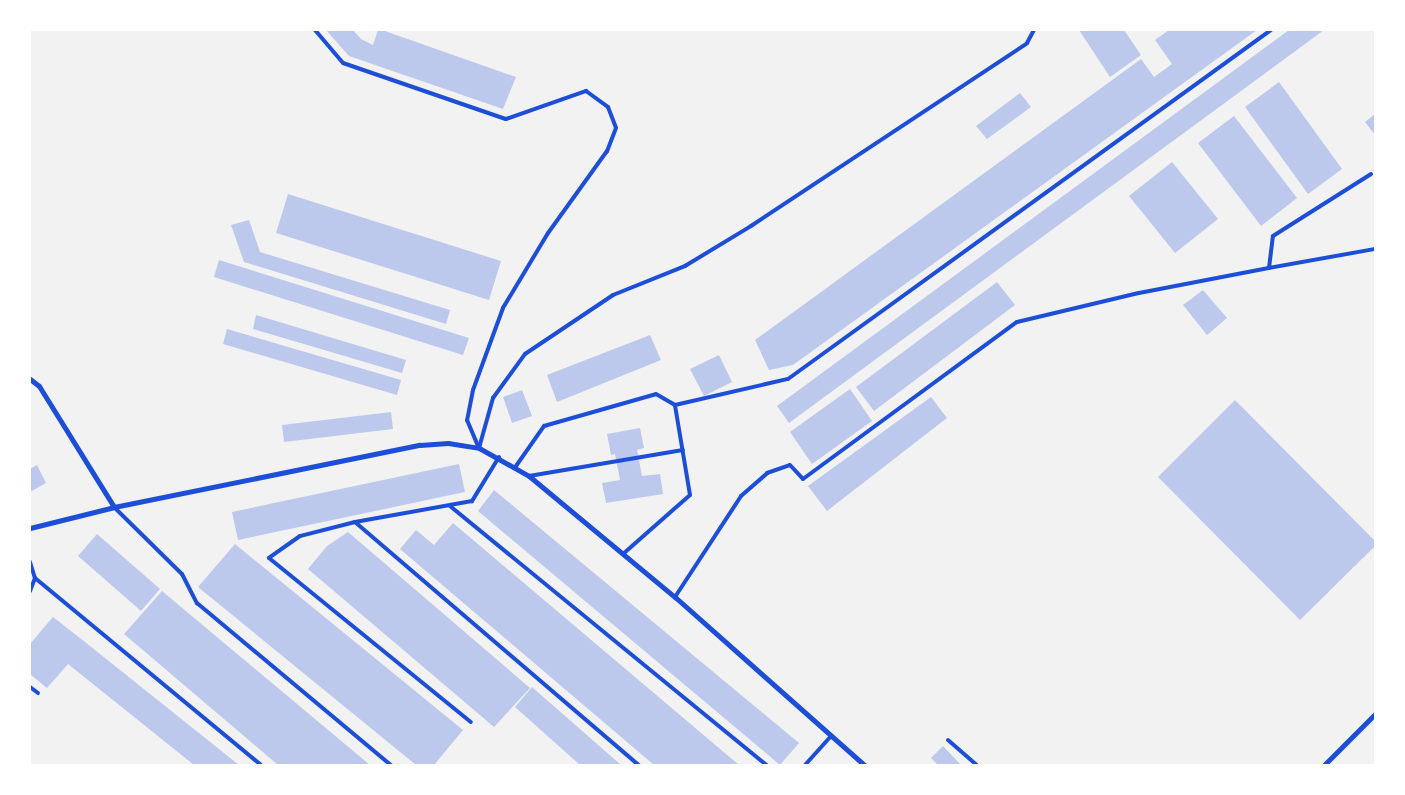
<!DOCTYPE html>
<style>
body{margin:0}
#map{position:relative;width:1405px;height:795px;overflow:hidden;background:#f2f2f2;font-family:"Fira Sans Condensed",sans-serif}
div>[style]{position:absolute}
.building>*{inset:0;background:#bdc9ec}
.service>*{height:4px;margin:-2px;padding:0 2px;transform-origin:2px;border-radius:2px;background:#1d4ed8}
.minor>*{height:5px;margin:-2.5px;padding:0 2.5px;transform-origin:2.5px;border-radius:2.5px;background:#1d4ed8}
span{translate:-50% -50%;white-space:nowrap;text-align:center;line-height:1.15;-webkit-text-stroke:4.5px #fff;paint-order:stroke}
.frame{position:absolute;inset:0;border:31px solid #fff;pointer-events:none}
</style>
<div id="map">
<div class="building">
<div style="clip-path:polygon(326px 30px,353px 30px,361px 39px,373px 45px,378px 30px,382px 30px,516px 77px,503px 109px,349px 56px)"></div>
<div style="clip-path:polygon(1079px 30px,1124px 30px,1141px 55px,1110px 77px)"></div>
<div style="clip-path:polygon(1169px 30px,1257px 30px,793px 365px,769px 370px,755px 340px,1141px 59px,1154px 77px,1172px 64px,1155px 40px)"></div>
<div style="clip-path:polygon(1289px 30px,1324px 30px,789px 423px,777px 406px)"></div>
<div style="clip-path:polygon(1279px 82px,1342px 169px,1308px 194px,1245px 107px)"></div>
<div style="clip-path:polygon(1020px 93px,1031px 107px,987px 139px,976px 126px)"></div>
<div style="clip-path:polygon(1375px 114px,1375px 135px,1365px 122px)"></div>
<div style="clip-path:polygon(1234px 116px,1297px 198px,1261px 226px,1198px 143px)"></div>
<div style="clip-path:polygon(1172px 162px,1218px 219px,1175px 253px,1129px 196px)"></div>
<div style="clip-path:polygon(288px 194px,501px 261px,489px 300px,276px 233px)"></div>
<div style="clip-path:polygon(249px 220px,260px 252px,450px 310px,446px 324px,244px 262px,231px 225px)"></div>
<div style="clip-path:polygon(219px 260px,469px 338px,463px 355px,214px 277px)"></div>
<div style="clip-path:polygon(997px 282px,1015px 305px,874px 411px,856px 387px)"></div>
<div style="clip-path:polygon(1203px 290px,1227px 318px,1207px 335px,1183px 305px)"></div>
<div style="clip-path:polygon(256px 315px,406px 360px,402px 373px,253px 329px)"></div>
<div style="clip-path:polygon(227px 329px,401px 380px,397px 395px,223px 344px)"></div>
<div style="clip-path:polygon(650px 335px,661px 360px,557px 402px,547px 375px)"></div>
<div style="clip-path:polygon(719px 355px,732px 382px,704px 396px,690px 369px)"></div>
<div style="clip-path:polygon(850px 389px,872px 421px,812px 464px,790px 432px)"></div>
<div style="clip-path:polygon(522px 390px,532px 416px,512px 423px,503px 397px)"></div>
<div style="clip-path:polygon(931px 397px,947px 418px,827px 511px,808px 486px)"></div>
<div style="clip-path:polygon(1235px 400px,1375px 541px,1375px 546px,1300px 620px,1158px 477px)"></div>
<div style="clip-path:polygon(391px 412px,393px 429px,284px 442px,282px 425px)"></div>
<div style="clip-path:polygon(640px 428px,644px 448px,637px 450px,642px 476px,660px 474px,663px 494px,606px 503px,602px 483px,620px 480px,615px 454px,611px 455px,607px 434px)"></div>
<div style="clip-path:polygon(459px 464px,465px 492px,238px 540px,232px 512px)"></div>
<div style="clip-path:polygon(37px 465px,46px 483px,30px 492px,30px 469px)"></div>
<div style="clip-path:polygon(494px 490px,799px 743px,780px 765px,478px 511px)"></div>
<div style="clip-path:polygon(453px 523px,739px 765px,654px 765px,400px 549px,416px 530px,434px 545px)"></div>
<div style="clip-path:polygon(348px 532px,530px 688px,494px 727px,308px 569px,327px 546px)"></div>
<div style="clip-path:polygon(97px 534px,160px 589px,141px 611px,78px 556px)"></div>
<div style="clip-path:polygon(235px 544px,463px 730px,434px 765px,416px 765px,198px 587px)"></div>
<div style="clip-path:polygon(162px 591px,370px 765px,278px 765px,124px 634px)"></div>
<div style="clip-path:polygon(53px 617px,85px 642px,239px 765px,194px 765px,68px 664px,47px 688px,30px 674px,30px 644px)"></div>
<div style="clip-path:polygon(532px 687px,621px 765px,580px 765px,515px 707px)"></div>
<div style="clip-path:polygon(943px 746px,961px 765px,938px 765px,931px 758px)"></div>
</div>
<div class="service">
<div style="left:315px;top:30px;width:43px;rotate:49.7deg"></div>
<div style="left:343px;top:63px;width:172px;rotate:19deg"></div>
<div style="left:506px;top:119px;width:85px;rotate:-19.3deg"></div>
<div style="left:586px;top:91px;width:27px;rotate:36deg"></div>
<div style="left:608px;top:107px;width:22px;rotate:69deg"></div>
<div style="left:616px;top:128px;width:25px;rotate:111deg"></div>
<div style="left:607px;top:151px;width:101px;rotate:125.7deg"></div>
<div style="left:548px;top:233px;width:87px;rotate:121deg"></div>
<div style="left:503px;top:308px;width:87px;rotate:110.1deg"></div>
<div style="left:473px;top:390px;width:31px;rotate:101deg"></div>
<div style="left:467px;top:420px;width:30px;rotate:67deg"></div>
<div style="left:1269px;top:268px;width:108px;rotate:-10.2deg"></div>
<div style="left:479px;top:448px;width:52px;rotate:-74.4deg"></div>
<div style="left:493px;top:398px;width:54px;rotate:-54deg"></div>
<div style="left:525px;top:354px;width:106px;rotate:-33.8deg"></div>
<div style="left:613px;top:295px;width:78px;rotate:-21.9deg"></div>
<div style="left:685px;top:266px;width:77px;rotate:-31.2deg"></div>
<div style="left:751px;top:226px;width:331px;rotate:-33.5deg"></div>
<div style="left:1027px;top:43px;width:15px;rotate:-62deg"></div>
<div style="left:499px;top:457px;width:52px;rotate:121.5deg"></div>
<div style="left:472px;top:501px;width:119px;rotate:169.8deg"></div>
<div style="left:355px;top:522px;width:374px;rotate:40.6deg"></div>
<div style="left:516px;top:466px;width:49px;rotate:-55deg"></div>
<div style="left:544px;top:426px;width:116px;rotate:-15.9deg"></div>
<div style="left:656px;top:394px;width:22px;rotate:30deg"></div>
<div style="left:675px;top:405px;width:116px;rotate:-13deg"></div>
<div style="left:788px;top:379px;width:596px;rotate:-35.85deg"></div>
<div style="left:529px;top:476px;width:156px;rotate:-9.6deg"></div>
<div style="left:450px;top:506px;width:409px;rotate:39.3deg"></div>
<div style="left:114px;top:507px;width:95px;rotate:44.6deg"></div>
<div style="left:182px;top:574px;width:33px;rotate:63deg"></div>
<div style="left:197px;top:603px;width:253px;rotate:39.9deg"></div>
<div style="left:355px;top:522px;width:57px;rotate:165.7deg"></div>
<div style="left:300px;top:536px;width:38px;rotate:145deg"></div>
<div style="left:269px;top:558px;width:260px;rotate:39.1deg"></div>
<div style="left:623px;top:554px;width:89px;rotate:-41.4deg"></div>
<div style="left:690px;top:495px;width:91px;rotate:-99.5deg"></div>
<div style="left:30px;top:562px;width:17px;rotate:73deg"></div>
<div style="left:35px;top:578px;width:293px;rotate:39.6deg"></div>
<div style="left:30px;top:591px;width:14px;rotate:-69deg"></div>
<div style="left:675px;top:597px;width:121px;rotate:-56.8deg"></div>
<div style="left:741px;top:496px;width:35px;rotate:-41deg"></div>
<div style="left:767px;top:473px;width:24px;rotate:-19deg"></div>
<div style="left:790px;top:465px;width:19px;rotate:47deg"></div>
<div style="left:803px;top:479px;width:265px;rotate:-36.3deg"></div>
<div style="left:1017px;top:322px;width:125px;rotate:-13.4deg"></div>
<div style="left:1139px;top:293px;width:132px;rotate:-10.9deg"></div>
<div style="left:1269px;top:268px;width:32px;rotate:-83deg"></div>
<div style="left:1273px;top:236px;width:116px;rotate:-32.3deg"></div>
<div style="left:30px;top:687px;width:10px;rotate:37deg"></div>
<div style="left:948px;top:740px;width:38px;rotate:41deg"></div>
<div style="left:805px;top:765px;width:39px;rotate:-48deg"></div>
</div>
<div class="minor">
<div style="left:30px;top:379px;width:11px;rotate:38deg"></div>
<div style="left:39px;top:386px;width:142px;rotate:58.2deg"></div>
<div style="left:30px;top:528px;width:87px;rotate:-14deg"></div>
<div style="left:114px;top:507px;width:312px;rotate:-11.5deg"></div>
<div style="left:420px;top:445px;width:28px;rotate:-4deg"></div>
<div style="left:448px;top:443px;width:31px;rotate:9deg"></div>
<div style="left:479px;top:448px;width:57px;rotate:29.2deg"></div>
<div style="left:529px;top:476px;width:190px;rotate:39.7deg"></div>
<div style="left:675px;top:597px;width:253px;rotate:41.6deg"></div>
<div style="left:1324px;top:765px;width:72px;rotate:-45deg"></div>
</div>
<div class="frame"></div>
</div>
